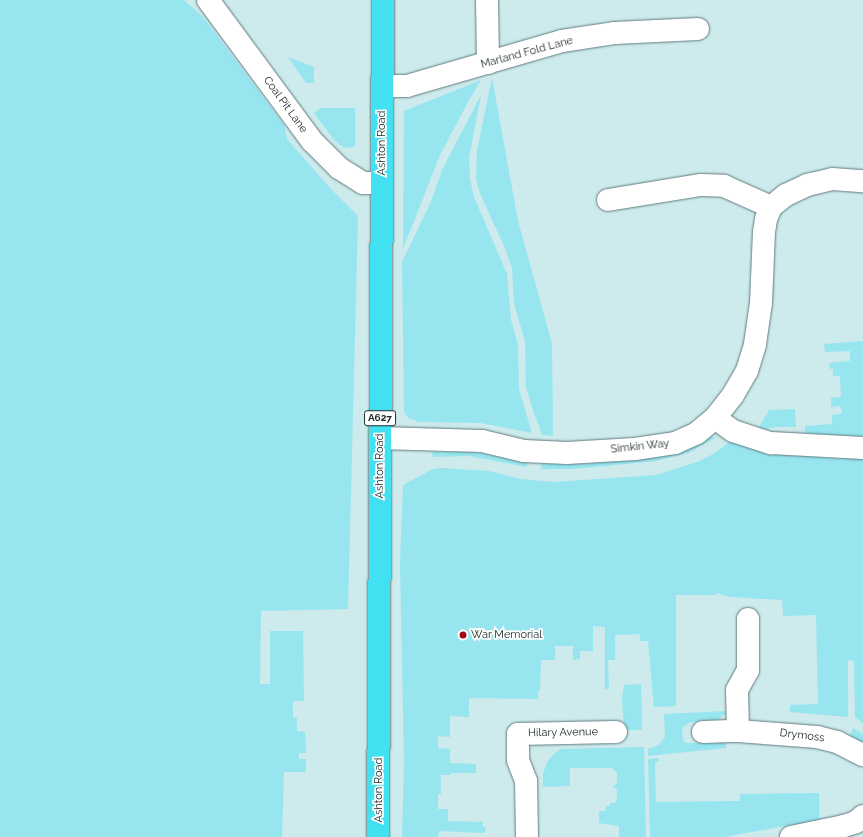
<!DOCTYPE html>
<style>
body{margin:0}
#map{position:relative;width:863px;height:837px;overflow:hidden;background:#cdeaed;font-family:Raleway,sans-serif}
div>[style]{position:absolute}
.green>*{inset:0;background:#96e5ef}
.roads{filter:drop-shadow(0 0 1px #607b7e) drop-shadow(0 0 1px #607b7e)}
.minor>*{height:22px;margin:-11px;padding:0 11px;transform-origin:11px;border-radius:11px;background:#fff}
.highway>*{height:22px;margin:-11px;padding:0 11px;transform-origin:11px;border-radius:11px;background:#41e1f2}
.dots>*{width:11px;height:11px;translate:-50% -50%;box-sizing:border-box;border:2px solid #fff;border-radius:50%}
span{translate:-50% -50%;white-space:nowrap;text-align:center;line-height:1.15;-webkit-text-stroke:3.5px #fff;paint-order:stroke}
.shield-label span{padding:1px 3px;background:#fff;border:1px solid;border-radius:3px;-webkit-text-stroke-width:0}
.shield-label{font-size:10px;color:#202b2c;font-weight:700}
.street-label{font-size:11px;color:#202b2c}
.poi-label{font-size:11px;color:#202b2c}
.left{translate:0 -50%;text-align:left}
</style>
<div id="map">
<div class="green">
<div style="clip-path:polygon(0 0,184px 0,203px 17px,284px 125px,287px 139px,330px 188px,358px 216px,348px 609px,261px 611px,260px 684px,270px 684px,270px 631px,303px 631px,304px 701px,293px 701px,293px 718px,297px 718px,297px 731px,305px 732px,306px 753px,299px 753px,299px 759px,306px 759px,306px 772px,284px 772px,282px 837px,0 837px)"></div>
<div style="clip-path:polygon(288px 57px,314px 67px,314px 83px,306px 83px)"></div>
<div style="clip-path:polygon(492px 78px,518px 221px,552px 344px,553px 436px,542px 435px,532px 407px,526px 387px,525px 341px,514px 304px,512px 268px,504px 246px,479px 191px,476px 179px,477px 151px)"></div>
<div style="clip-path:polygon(481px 80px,468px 102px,440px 155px,403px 249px,404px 111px)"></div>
<div style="clip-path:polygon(481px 95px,469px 158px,470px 179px,474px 197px,507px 274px,511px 320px,518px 345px,519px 389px,532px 433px,481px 423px,419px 422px,408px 418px,404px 411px,402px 262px,430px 204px,443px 168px)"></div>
<div style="clip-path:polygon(321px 108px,355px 108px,355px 147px,344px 148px,334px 140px,314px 113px)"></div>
<div style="clip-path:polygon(863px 341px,863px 443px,805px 437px,805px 426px,832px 424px,832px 415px,841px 414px,842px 411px,840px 406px,831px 407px,831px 398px,841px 397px,840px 376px,833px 376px,833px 369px,830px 369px,829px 363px,850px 361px,850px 351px,825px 352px,824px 344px)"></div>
<div style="clip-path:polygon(795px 409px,796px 427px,776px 427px,757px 431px,769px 410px)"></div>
<div style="clip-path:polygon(711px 437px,715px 438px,688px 453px,655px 461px,574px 469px,541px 469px,541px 463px,578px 464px,642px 458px,689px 447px)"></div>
<div style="clip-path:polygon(732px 440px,863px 459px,863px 723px,855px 717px,854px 661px,848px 660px,848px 717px,790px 712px,790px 705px,818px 704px,816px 615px,783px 616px,782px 600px,731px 597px,716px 593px,716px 595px,676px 595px,676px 706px,654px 707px,648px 641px,640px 641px,640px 634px,615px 635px,615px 660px,608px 660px,609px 689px,605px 690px,605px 627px,593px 626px,593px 651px,580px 651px,580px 659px,573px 660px,573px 646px,555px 646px,555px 660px,541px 660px,540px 690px,538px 691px,538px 699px,469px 698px,469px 717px,450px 716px,450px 737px,438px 736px,438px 748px,450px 749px,450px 763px,476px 764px,476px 773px,451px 773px,450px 775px,441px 775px,441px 794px,438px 794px,438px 809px,448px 809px,448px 821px,483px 822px,483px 827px,486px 827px,485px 833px,439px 831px,438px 837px,402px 837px,404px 762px,400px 563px,403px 485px,433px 469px,441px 468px,489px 471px,521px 479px,553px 482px,656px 475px,697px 462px,715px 453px)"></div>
<div style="clip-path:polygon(460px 451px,483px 453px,527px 462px,527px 467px,468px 456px,433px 457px,432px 452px)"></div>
<div style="clip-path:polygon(641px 684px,642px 730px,624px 730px,622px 698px,624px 685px)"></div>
<div style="clip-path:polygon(726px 711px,725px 714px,716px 721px,690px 722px,682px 728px,683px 741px,687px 743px,726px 742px,726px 748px,648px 756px,648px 749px,659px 745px,665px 737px,664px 714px)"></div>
<div style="clip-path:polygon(853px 728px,863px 734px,863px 745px,850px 737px)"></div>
<div style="clip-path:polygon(644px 747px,646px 837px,619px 837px,619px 826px,599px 823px,599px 811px,606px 811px,606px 806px,610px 806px,610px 803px,615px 803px,617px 799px,617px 790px,613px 786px,617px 784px,617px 772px,612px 768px,570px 768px,570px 786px,543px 787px,543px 774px,547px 762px,556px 752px,561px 749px)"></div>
<div style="clip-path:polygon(659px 758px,659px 761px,655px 762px,656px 802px,740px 801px,740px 794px,819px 793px,819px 820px,724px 837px,650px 837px,648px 759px)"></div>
</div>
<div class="roads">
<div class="minor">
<div style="left:208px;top:0;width:175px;rotate:53.6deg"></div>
<div style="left:312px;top:141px;width:38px;rotate:45deg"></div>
<div style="left:339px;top:168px;width:28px;rotate:32deg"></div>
<div style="left:363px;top:183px;width:19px"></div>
<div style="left:487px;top:0;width:63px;rotate:89.1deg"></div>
<div style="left:382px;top:86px;width:25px"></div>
<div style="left:407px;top:86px;width:161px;rotate:-16.2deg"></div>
<div style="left:562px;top:41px;width:54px;rotate:-8.6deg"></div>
<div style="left:615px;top:33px;width:83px;rotate:-2.8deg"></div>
<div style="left:608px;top:200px;width:94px;rotate:-9.2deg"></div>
<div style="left:701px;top:185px;width:23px;rotate:2deg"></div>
<div style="left:724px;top:186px;width:51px;rotate:24.1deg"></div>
<div style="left:715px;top:418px;width:22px;rotate:36deg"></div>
<div style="left:733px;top:431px;width:40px;rotate:18deg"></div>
<div style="left:771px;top:443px;width:92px;rotate:3.1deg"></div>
<div style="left:380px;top:438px;width:102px;rotate:1.7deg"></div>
<div style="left:482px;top:441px;width:43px;rotate:13.4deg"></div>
<div style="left:524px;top:451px;width:43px;rotate:2.7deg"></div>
<div style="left:567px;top:453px;width:68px;rotate:-3.4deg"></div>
<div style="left:635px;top:449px;width:40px;rotate:-8.5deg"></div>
<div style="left:675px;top:443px;width:24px;rotate:-24deg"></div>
<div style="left:697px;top:433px;width:23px;rotate:-40deg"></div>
<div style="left:715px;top:418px;width:29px;rotate:-52deg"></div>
<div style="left:733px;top:395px;width:28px;rotate:-60deg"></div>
<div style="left:747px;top:371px;width:28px;rotate:-73deg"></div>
<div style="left:755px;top:344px;width:41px;rotate:-81.7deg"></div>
<div style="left:761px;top:303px;width:71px;rotate:-87.6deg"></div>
<div style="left:764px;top:232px;width:13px;rotate:-81deg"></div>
<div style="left:766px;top:219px;width:13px;rotate:-67deg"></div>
<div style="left:771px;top:207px;width:19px;rotate:-39deg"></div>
<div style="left:786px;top:195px;width:23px;rotate:-25deg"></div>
<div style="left:807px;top:185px;width:26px;rotate:-13deg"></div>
<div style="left:832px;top:179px;width:31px;rotate:4deg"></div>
<div style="left:738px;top:731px;width:41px;rotate:-91.4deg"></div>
<div style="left:737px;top:690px;width:23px;rotate:-61deg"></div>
<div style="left:748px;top:670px;width:51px;rotate:-90deg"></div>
<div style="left:703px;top:732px;width:35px;rotate:-2deg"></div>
<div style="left:738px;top:731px;width:79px;rotate:4.3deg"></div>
<div style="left:817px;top:737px;width:21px;rotate:14deg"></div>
<div style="left:837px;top:742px;width:29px;rotate:27deg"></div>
<div style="left:527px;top:837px;width:56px;rotate:-91deg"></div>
<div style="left:526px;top:781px;width:22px;rotate:-111deg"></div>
<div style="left:518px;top:760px;width:26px;rotate:-90deg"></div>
<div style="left:518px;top:734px;width:98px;rotate:-1.2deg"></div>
<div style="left:791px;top:837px;width:54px;rotate:-11.7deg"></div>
<div style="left:844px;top:826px;width:13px;rotate:-18deg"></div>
<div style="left:856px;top:822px;width:9px;rotate:-41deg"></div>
</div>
<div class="highway">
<div style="left:378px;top:837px;width:837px;rotate:-89.66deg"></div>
</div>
</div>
<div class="dots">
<div style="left:463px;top:635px;background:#a20518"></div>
</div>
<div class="shield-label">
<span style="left:380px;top:418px">A627</span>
</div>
<div class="street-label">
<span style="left:527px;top:53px;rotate:-15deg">Marland Fold Lane</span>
<span style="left:285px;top:105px;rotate:54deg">Coal Pit Lane</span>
<span style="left:382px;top:143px;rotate:-90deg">Ashton Road</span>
<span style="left:640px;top:447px;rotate:-6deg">Simkin Way</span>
<span style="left:380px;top:466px;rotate:-90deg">Ashton Road</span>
<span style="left:563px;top:733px;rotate:-1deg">Hilary Avenue</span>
<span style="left:802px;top:736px;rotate:7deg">Drymoss</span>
<span style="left:379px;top:790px;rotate:-90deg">Ashton Road</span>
</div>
<div class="poi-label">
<span class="left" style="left:471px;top:635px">War Memorial</span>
</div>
</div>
